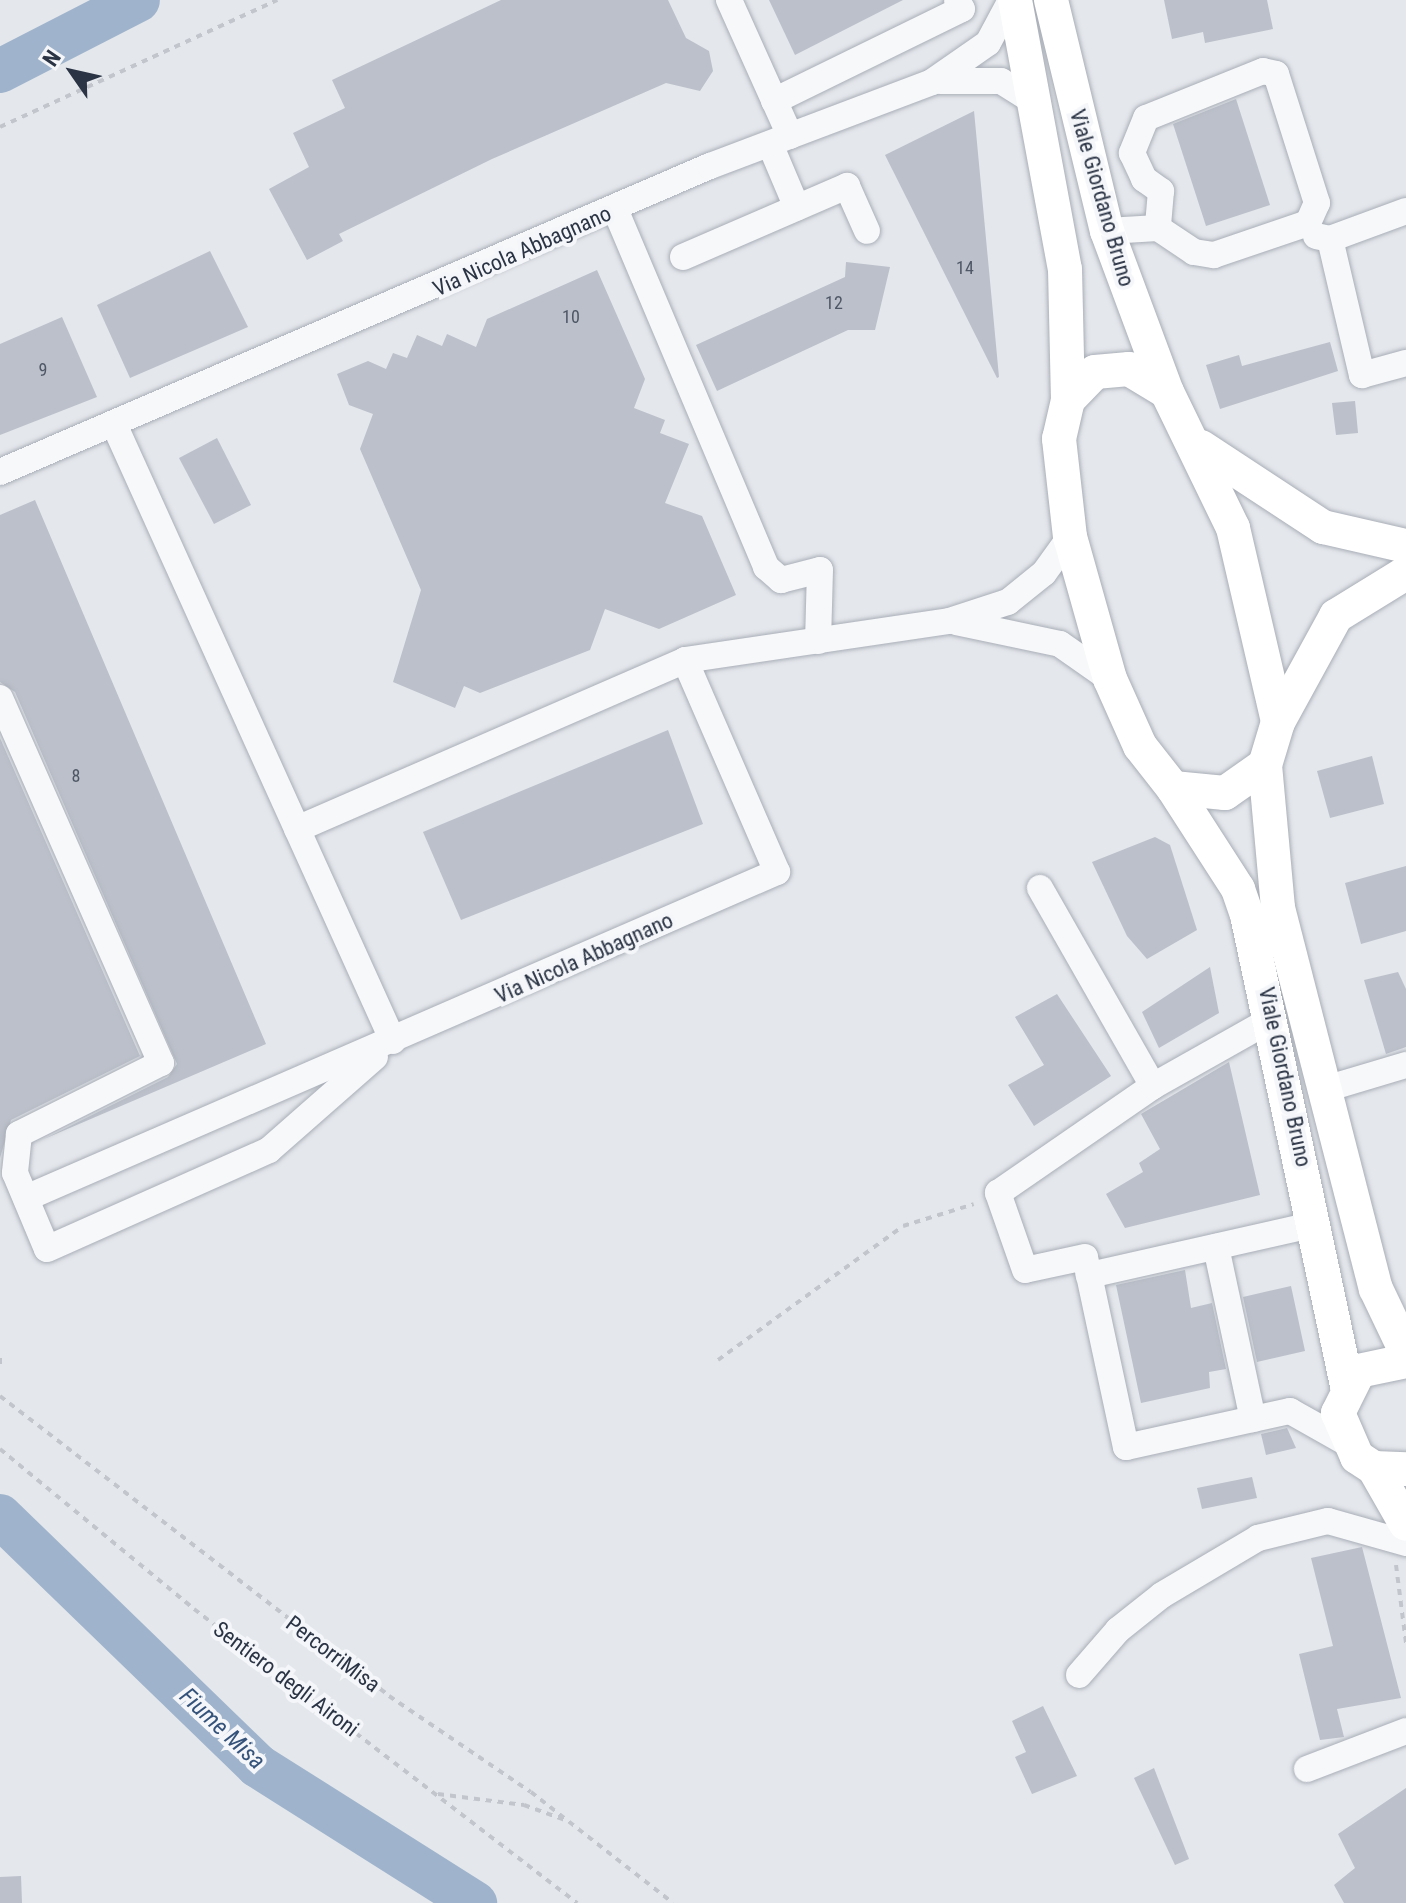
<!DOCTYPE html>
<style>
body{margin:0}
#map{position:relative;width:1406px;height:1903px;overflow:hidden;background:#e4e7ec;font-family:"Roboto Condensed",sans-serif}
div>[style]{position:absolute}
.river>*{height:44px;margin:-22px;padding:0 22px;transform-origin:22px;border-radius:22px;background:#9fb4cc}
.building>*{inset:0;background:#bbc0ca}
.path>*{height:4px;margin-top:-2px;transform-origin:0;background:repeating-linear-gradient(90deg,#c2c5cb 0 6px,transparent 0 12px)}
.roads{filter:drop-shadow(0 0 2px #a9aeb7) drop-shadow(0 0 2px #a9aeb7)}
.minor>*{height:26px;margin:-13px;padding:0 13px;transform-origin:13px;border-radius:13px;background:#f7f8fa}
.major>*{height:34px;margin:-17px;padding:0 17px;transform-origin:17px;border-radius:17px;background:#fff}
span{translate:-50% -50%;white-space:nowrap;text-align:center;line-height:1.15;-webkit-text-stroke:8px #f4f6f9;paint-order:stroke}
.number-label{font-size:18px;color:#4f5766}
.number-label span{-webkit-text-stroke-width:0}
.street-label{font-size:22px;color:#2b3445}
.water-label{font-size:24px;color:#34527a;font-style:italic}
.north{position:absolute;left:32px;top:32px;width:80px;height:80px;-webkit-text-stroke:6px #f4f6f9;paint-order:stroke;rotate:304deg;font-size:22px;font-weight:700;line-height:32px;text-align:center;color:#2b3445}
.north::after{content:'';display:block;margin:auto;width:28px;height:36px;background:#2b3445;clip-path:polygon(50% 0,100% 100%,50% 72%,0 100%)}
</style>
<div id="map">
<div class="river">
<div style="left:0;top:71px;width:155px;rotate:-27.2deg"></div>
<div style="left:0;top:1516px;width:359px;rotate:44.1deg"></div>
<div style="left:258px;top:1766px;width:257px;rotate:32.3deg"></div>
</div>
<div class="building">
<div style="clip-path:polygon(501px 0,668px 0,686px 38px,709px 51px,713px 71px,700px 91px,666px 83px,492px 159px,339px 234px,343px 241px,307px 260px,269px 189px,309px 167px,293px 133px,345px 108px,332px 80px)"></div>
<div style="clip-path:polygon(769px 0,903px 0,795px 55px)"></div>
<div style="clip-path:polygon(1164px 0,1267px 0,1273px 29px,1205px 43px,1203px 32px,1172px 39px)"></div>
<div style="clip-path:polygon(1236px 99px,1270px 205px,1206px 226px,1173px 124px)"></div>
<div style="clip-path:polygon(974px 111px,999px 377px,997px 378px,885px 155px)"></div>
<div style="clip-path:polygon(210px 251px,248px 327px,130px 378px,97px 305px)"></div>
<div style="clip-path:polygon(846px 262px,890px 267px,875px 330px,848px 330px,717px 391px,696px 345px,845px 277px)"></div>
<div style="clip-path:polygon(597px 270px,645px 379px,634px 408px,665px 420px,660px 433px,689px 444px,665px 503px,702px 516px,736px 595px,659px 629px,605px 609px,590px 650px,480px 693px,464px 686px,455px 708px,393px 682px,421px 590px,360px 449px,373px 414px,349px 405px,337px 374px,368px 361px,386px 369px,393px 353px,407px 358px,417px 335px,442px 346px,447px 334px,476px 347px,487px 319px)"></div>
<div style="clip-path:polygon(62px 317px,97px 397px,0 435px,0 344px)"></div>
<div style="clip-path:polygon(1330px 342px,1338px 371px,1220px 409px,1206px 365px,1239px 355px,1242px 366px)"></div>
<div style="clip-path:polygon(1355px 401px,1358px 433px,1336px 435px,1332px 403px)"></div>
<div style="clip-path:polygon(217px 438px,251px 505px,214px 524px,179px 458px)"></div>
<div style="clip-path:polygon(35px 500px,266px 1044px,44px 1139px,168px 1077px,177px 1064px,15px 692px,0 682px,0 515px)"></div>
<div style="clip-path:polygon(668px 730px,703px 824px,461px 920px,423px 832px)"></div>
<div style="clip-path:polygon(0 738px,140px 1056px,11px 1120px,0 1158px)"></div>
<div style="clip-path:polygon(1372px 756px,1384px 804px,1330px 818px,1317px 771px)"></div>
<div style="clip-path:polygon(1155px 837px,1170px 845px,1197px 930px,1147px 959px,1127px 936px,1092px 862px)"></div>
<div style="clip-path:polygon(1406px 866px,1406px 931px,1361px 944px,1345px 883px)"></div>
<div style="clip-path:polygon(1210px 967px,1219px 1013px,1159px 1048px,1142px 1012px)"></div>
<div style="clip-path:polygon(1398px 972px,1406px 989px,1406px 1047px,1386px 1054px,1364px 980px)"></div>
<div style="clip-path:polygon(1057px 994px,1111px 1076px,1034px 1126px,1008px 1085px,1044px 1065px,1015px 1017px)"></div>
<div style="clip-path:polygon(1229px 1062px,1260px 1195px,1125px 1228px,1106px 1194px,1143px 1172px,1139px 1163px,1160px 1149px,1141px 1114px)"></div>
<div style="clip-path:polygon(1185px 1270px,1191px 1308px,1212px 1303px,1226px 1369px,1209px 1372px,1210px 1388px,1141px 1403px,1116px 1285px)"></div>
<div style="clip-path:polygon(1291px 1286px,1305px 1351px,1257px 1362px,1243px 1297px)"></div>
<div style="clip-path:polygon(1287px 1428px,1296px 1448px,1266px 1455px,1261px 1434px)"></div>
<div style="clip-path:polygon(1252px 1477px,1257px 1498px,1202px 1509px,1197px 1488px)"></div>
<div style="clip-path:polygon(1362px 1547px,1401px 1698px,1337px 1709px,1344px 1737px,1320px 1740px,1299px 1654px,1333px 1646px,1311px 1558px)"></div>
<div style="clip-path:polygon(1043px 1706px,1077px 1776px,1032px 1794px,1015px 1757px,1026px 1752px,1012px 1721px)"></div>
<div style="clip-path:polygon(1154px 1768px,1189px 1859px,1175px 1865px,1134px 1778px)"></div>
<div style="clip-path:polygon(1406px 1788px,1406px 1903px,1344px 1903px,1334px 1885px,1355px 1868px,1338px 1834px)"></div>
<div style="clip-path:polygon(21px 1876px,22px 1903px,0 1903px,0 1877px)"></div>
</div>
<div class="path">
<div style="left:0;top:127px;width:305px;rotate:-24.6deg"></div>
<div style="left:718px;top:1360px;width:228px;rotate:-35.9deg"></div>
<div style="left:903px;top:1226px;width:74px;rotate:-17.2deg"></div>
<div style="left:0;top:1364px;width:12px;rotate:-90deg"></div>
<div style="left:0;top:1396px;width:491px;rotate:37.6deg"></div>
<div style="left:389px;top:1696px;width:171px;rotate:34.1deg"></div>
<div style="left:531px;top:1792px;width:180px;rotate:38deg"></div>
<div style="left:0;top:1449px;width:251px;rotate:39.5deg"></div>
<div style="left:194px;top:1609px;width:483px;rotate:37.5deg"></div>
<div style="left:1396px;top:1565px;width:79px;rotate:82.7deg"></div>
<div style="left:438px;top:1794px;width:87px;rotate:7.3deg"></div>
<div style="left:524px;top:1805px;width:44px;rotate:20.1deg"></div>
</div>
<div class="roads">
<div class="minor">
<div style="left:729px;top:0;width:149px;rotate:65.8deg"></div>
<div style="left:940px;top:81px;width:61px"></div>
<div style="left:1001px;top:81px;width:41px;rotate:32.2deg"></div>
<div style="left:774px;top:101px;width:209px;rotate:-26.1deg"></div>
<div style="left:962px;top:9px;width:10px;rotate:-119deg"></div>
<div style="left:770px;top:144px;width:69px;rotate:67.1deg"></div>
<div style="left:615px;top:209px;width:389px;rotate:67.1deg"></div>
<div style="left:766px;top:567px;width:20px;rotate:41deg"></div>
<div style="left:781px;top:580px;width:40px;rotate:-14.4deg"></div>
<div style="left:820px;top:570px;width:71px;rotate:91.6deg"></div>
<div style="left:1107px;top:231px;width:51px;rotate:-3.4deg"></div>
<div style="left:1158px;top:228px;width:43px;rotate:33.7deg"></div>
<div style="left:1194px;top:252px;width:20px;rotate:9deg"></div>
<div style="left:1214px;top:255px;width:99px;rotate:-18.8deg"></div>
<div style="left:1308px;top:223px;width:22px;rotate:-66deg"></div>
<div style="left:1317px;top:203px;width:135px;rotate:-107.6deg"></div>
<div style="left:1276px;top:74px;width:13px;rotate:-167deg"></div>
<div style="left:1263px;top:71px;width:126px;rotate:158.1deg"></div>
<div style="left:1146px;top:118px;width:38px;rotate:112deg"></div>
<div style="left:1132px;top:153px;width:29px;rotate:65deg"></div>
<div style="left:1144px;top:179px;width:21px;rotate:35deg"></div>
<div style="left:1161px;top:191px;width:37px;rotate:95deg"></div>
<div style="left:1316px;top:236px;width:14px;rotate:12deg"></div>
<div style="left:1330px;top:239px;width:81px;rotate:-20.2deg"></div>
<div style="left:1330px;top:239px;width:140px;rotate:76.8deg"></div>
<div style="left:1362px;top:375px;width:46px;rotate:-15.3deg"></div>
<div style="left:683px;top:257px;width:179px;rotate:-23.4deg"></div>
<div style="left:847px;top:186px;width:49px;rotate:66deg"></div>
<div style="left:114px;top:424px;width:677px;rotate:65.67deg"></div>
<div style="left:0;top:472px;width:773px;rotate:-23.32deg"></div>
<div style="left:710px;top:166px;width:237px;rotate:-20.7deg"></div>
<div style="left:932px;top:82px;width:68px;rotate:-34.9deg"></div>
<div style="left:988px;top:43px;width:49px;rotate:-61.9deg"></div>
<div style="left:956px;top:622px;width:106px;rotate:11.9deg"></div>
<div style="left:1060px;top:644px;width:61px;rotate:35deg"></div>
<div style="left:0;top:698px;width:399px;rotate:66.2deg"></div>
<div style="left:161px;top:1063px;width:159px;rotate:153.4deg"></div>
<div style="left:19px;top:1134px;width:39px;rotate:96deg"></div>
<div style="left:15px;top:1173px;width:82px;rotate:67.2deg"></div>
<div style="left:47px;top:1249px;width:243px;rotate:-24deg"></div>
<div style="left:269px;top:1150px;width:141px;rotate:-41.3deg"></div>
<div style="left:297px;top:829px;width:423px;rotate:-23.5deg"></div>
<div style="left:1040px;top:888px;width:228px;rotate:60.3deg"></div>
<div style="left:1322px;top:1090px;width:88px;rotate:-16.6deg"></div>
<div style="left:26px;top:1198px;width:819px;rotate:-23.47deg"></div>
<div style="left:777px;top:872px;width:231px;rotate:-113.5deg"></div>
<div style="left:685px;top:660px;width:267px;rotate:-8.4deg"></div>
<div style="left:949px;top:621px;width:62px;rotate:-17.9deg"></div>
<div style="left:1008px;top:602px;width:46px;rotate:-38.9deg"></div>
<div style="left:1044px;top:573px;width:44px;rotate:-54.2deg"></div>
<div style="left:1316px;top:1224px;width:233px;rotate:167.3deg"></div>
<div style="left:1089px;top:1275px;width:176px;rotate:77.9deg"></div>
<div style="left:1126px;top:1447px;width:168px;rotate:-12.4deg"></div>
<div style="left:1290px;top:1411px;width:63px;rotate:29.4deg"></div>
<div style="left:1216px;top:1247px;width:176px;rotate:77.9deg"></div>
<div style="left:1089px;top:1275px;width:18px;rotate:-103deg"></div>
<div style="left:1085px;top:1257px;width:61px;rotate:167.8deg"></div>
<div style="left:1025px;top:1270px;width:82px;rotate:-109.3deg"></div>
<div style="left:998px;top:1193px;width:188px;rotate:-34.6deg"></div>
<div style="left:1153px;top:1086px;width:137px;rotate:-29.4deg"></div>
<div style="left:1079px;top:1675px;width:60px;rotate:-49.1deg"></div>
<div style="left:1118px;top:1630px;width:56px;rotate:-38.5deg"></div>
<div style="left:1162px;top:1595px;width:112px;rotate:-30.7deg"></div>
<div style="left:1258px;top:1538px;width:72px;rotate:-13.7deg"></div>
<div style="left:1328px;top:1521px;width:81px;rotate:15.8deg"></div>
<div style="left:1307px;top:1769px;width:106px;rotate:-21deg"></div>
</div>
<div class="major">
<div style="left:1015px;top:0;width:274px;rotate:79.5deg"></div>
<div style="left:1065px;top:269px;width:131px;rotate:88.7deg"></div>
<div style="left:1051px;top:0;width:238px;rotate:76.4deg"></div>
<div style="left:1107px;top:231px;width:172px;rotate:69.6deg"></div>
<div style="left:1201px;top:447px;width:146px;rotate:33.3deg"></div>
<div style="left:1323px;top:527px;width:85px;rotate:12.9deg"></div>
<div style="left:1278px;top:722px;width:121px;rotate:-61.3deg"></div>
<div style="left:1336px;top:616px;width:82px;rotate:-31.6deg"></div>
<div style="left:1265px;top:765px;width:49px;rotate:145deg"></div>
<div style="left:1225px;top:793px;width:52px;rotate:-174.5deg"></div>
<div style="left:1173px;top:788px;width:53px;rotate:-128.2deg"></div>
<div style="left:1140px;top:746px;width:73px;rotate:-114.1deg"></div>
<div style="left:1110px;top:679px;width:148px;rotate:-105.7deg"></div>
<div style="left:1070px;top:537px;width:99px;rotate:-96.4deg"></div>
<div style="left:1059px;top:439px;width:40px;rotate:-77deg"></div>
<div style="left:1068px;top:400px;width:39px;rotate:-46deg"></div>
<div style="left:1095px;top:372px;width:34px;rotate:-5deg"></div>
<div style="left:1129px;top:369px;width:44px;rotate:31.2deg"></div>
<div style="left:1167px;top:392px;width:151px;rotate:64.1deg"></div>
<div style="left:1233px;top:528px;width:199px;rotate:76.9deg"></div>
<div style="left:1278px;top:722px;width:45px;rotate:106.8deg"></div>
<div style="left:1265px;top:765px;width:144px;rotate:84.8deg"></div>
<div style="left:1278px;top:908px;width:393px;rotate:75.6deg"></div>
<div style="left:1376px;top:1289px;width:70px;rotate:64.5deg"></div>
<div style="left:1173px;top:788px;width:120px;rotate:57.2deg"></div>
<div style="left:1238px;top:889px;width:28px;rotate:71deg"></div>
<div style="left:1247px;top:915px;width:480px;rotate:78deg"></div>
<div style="left:1406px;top:1361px;width:48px;rotate:168deg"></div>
<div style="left:1359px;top:1371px;width:47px;rotate:116.6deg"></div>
<div style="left:1338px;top:1413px;width:48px;rotate:66.6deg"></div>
<div style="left:1357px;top:1457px;width:20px;rotate:33deg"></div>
<div style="left:1374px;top:1468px;width:32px;rotate:2deg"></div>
<div style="left:1374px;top:1468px;width:64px;rotate:60.3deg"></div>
</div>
</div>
<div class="number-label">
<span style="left:965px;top:268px">14</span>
<span style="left:834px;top:303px">12</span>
<span style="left:571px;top:317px">10</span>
<span style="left:43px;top:370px">9</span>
<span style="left:76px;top:776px">8</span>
</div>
<div class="street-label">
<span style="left:1102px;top:198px;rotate:74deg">Viale Giordano Bruno</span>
<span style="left:522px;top:251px;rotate:-24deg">Via Nicola Abbagnano</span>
<span style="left:584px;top:958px;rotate:-24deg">Via Nicola Abbagnano</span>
<span style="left:1285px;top:1077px;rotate:78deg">Viale Giordano Bruno</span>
<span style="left:333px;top:1654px;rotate:37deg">PercorriMisa</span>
<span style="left:286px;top:1679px;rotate:37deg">Sentiero degli Aironi</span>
</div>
<div class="water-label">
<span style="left:222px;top:1729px;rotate:43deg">Fiume Misa</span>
</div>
<div class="north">N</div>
</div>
